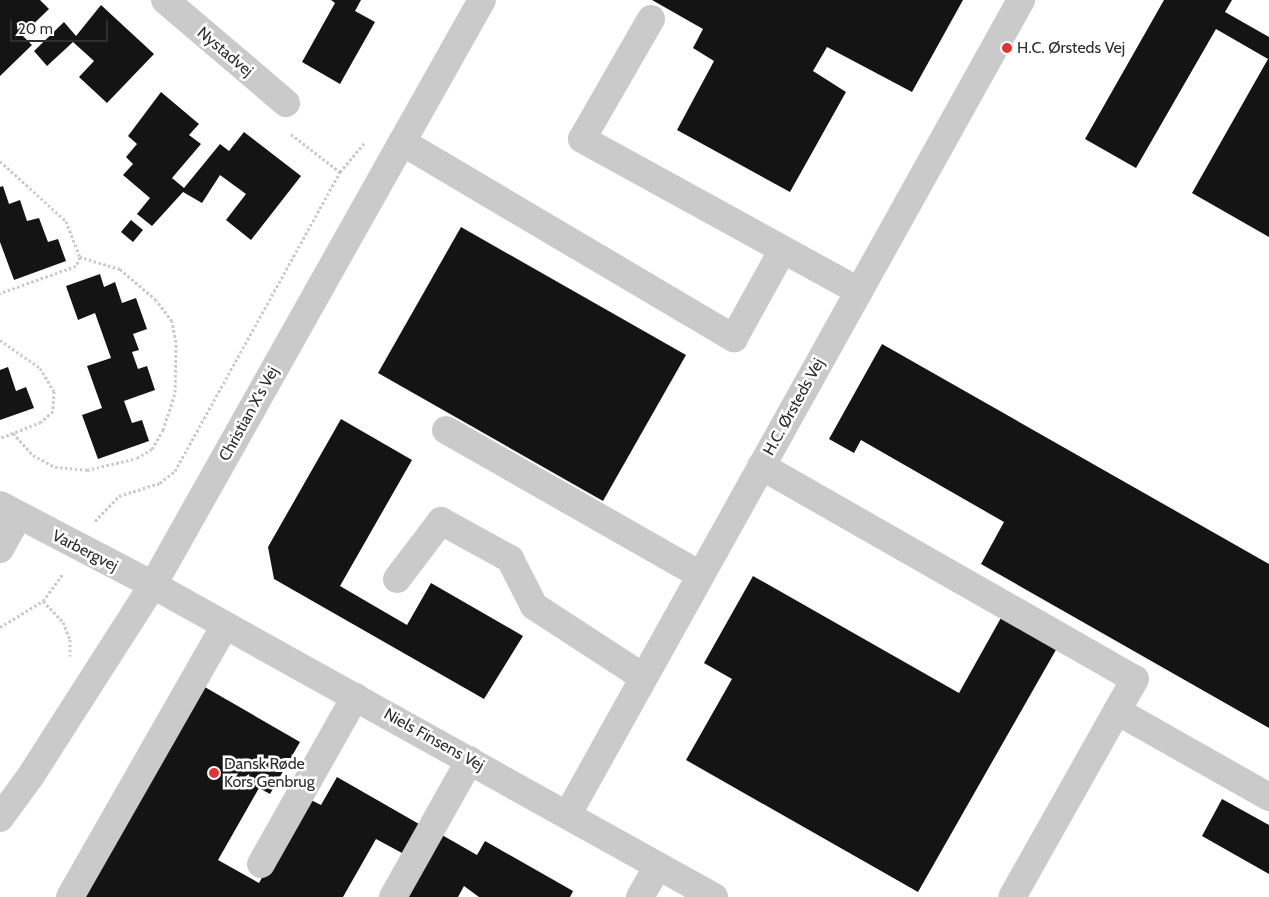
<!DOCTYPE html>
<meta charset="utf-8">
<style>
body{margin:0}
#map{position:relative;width:1269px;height:897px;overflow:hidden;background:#fff;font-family:Cabin,sans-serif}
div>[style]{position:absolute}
.building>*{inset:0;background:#141414}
.path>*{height:3px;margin-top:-1.5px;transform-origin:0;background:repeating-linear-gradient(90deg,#cacaca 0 2.5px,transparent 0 5px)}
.minor>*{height:28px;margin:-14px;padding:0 14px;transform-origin:14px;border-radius:14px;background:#cacaca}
.dots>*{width:14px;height:14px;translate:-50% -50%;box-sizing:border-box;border:2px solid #fff;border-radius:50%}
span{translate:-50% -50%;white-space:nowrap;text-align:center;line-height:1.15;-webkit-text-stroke:5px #fff;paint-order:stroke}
.poi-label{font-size:16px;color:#2d2d2d}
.left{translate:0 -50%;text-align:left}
.street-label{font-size:16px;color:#2d2d2d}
.scale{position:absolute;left:10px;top:20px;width:98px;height:22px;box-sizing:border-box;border:2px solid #2d2d2d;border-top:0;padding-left:6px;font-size:15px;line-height:18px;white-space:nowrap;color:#2d2d2d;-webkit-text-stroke:4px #fff;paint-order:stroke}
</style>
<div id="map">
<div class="building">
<div style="clip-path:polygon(0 0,40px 0,49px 9px,22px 35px,32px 45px,0 76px)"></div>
<div style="clip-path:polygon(331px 0,361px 0,355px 11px,375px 22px,340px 84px,302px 62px,335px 3px)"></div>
<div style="clip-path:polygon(652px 0,963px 0,912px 92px,827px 47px,813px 71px,846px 92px,790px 192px,677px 130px,714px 61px,693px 48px,703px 29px)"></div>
<div style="clip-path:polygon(1164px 0,1232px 0,1225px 12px,1269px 37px,1269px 237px,1192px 193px,1268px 59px,1216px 29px,1136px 168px,1085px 139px)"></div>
<div style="clip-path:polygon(101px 5px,154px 54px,107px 103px,79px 77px,94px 61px,73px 42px,47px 66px,34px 51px,64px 22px,76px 36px)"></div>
<div style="clip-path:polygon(161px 92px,199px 124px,189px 135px,201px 144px,172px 178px,184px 188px,220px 144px,229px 151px,244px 132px,301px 176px,251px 240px,226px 220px,246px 194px,220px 175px,202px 203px,183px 192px,152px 226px,137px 214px,150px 198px,123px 175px,133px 164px,126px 157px,137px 144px,128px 136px)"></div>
<div style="clip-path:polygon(3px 186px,9px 204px,20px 200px,27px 221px,39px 218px,48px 242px,58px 239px,66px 261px,14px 280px,0 242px,0 187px)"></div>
<div style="clip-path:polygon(131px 220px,143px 230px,133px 242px,121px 232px)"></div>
<div style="clip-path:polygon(461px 227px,686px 355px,603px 501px,378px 373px)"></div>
<div style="clip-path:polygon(100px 274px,104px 287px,115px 282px,122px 303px,136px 298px,147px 329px,133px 334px,139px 350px,132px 352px,138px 369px,147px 366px,155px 390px,124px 401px,132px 423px,142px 420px,149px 441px,98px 459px,82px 415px,102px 408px,87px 366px,111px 358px,95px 313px,78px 320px,66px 286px)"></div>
<div style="clip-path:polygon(882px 344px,1269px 564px,1269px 728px,981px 564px,1004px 522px,861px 440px,854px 453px,829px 439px)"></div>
<div style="clip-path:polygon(8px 367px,16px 391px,26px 387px,34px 408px,0 420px,0 370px)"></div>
<div style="clip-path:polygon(341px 419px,412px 460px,340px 586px,407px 625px,431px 583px,523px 636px,484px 699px,274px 579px,268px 547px)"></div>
<div style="clip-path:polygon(753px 576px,959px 693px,1002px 616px,1057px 648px,918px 892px,686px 760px,732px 679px,704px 663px)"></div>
<div style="clip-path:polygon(203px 686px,300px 742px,270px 794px,259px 788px,218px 860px,259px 883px,307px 798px,321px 805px,337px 777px,419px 824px,402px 853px,376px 839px,343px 897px,83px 897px)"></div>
<div style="clip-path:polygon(1222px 799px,1269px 825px,1269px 874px,1202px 836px)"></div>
<div style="clip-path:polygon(435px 831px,477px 855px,485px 841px,573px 891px,570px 897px,479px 897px,464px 886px,458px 897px,397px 897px)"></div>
</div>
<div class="path">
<div style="left:291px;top:134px;width:62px;rotate:37.8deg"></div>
<div style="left:0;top:161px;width:89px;rotate:42.3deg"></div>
<div style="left:66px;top:221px;width:39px;rotate:69deg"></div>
<div style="left:80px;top:257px;width:10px;rotate:114deg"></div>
<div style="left:76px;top:266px;width:81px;rotate:160.4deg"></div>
<div style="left:0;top:340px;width:49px;rotate:35deg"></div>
<div style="left:40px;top:368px;width:27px;rotate:59deg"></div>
<div style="left:54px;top:391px;width:20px;rotate:93deg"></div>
<div style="left:53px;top:411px;width:16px;rotate:137deg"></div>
<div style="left:41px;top:422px;width:44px;rotate:158.7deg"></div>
<div style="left:13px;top:433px;width:30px;rotate:48deg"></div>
<div style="left:33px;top:455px;width:25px;rotate:29deg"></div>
<div style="left:55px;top:467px;width:32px;rotate:5deg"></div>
<div style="left:87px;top:470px;width:51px;rotate:-13.5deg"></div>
<div style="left:137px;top:458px;width:17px;rotate:-31deg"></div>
<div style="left:152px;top:449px;width:22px;rotate:-60deg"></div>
<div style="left:163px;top:430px;width:40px;rotate:-72deg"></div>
<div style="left:175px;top:392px;width:50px;rotate:-88.9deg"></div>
<div style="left:176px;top:342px;width:21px;rotate:-101deg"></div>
<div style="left:172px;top:321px;width:26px;rotate:-127deg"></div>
<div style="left:156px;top:300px;width:48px;rotate:-139.3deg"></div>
<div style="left:120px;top:269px;width:42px;rotate:-163.3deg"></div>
<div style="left:95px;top:521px;width:35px;rotate:-46deg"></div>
<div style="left:119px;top:496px;width:43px;rotate:-17.6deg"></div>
<div style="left:160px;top:483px;width:19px;rotate:-39deg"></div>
<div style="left:175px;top:471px;width:342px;rotate:-61.1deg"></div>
<div style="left:340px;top:172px;width:38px;rotate:-50deg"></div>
<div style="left:43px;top:601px;width:29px;rotate:46deg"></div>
<div style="left:63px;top:622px;width:18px;rotate:68deg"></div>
<div style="left:70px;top:639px;width:17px;rotate:90deg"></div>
<div style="left:0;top:627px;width:50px;rotate:-31.2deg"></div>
<div style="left:43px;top:601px;width:34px;rotate:-54deg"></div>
</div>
<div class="minor">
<div style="left:165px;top:0;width:159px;rotate:40.4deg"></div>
<div style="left:651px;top:19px;width:138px;rotate:119.9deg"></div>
<div style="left:582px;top:139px;width:316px;rotate:28.8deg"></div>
<div style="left:402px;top:142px;width:386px;rotate:30.6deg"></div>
<div style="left:734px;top:338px;width:99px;rotate:-61.1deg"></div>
<div style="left:446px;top:430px;width:292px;rotate:29.7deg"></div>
<div style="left:761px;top:466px;width:430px;rotate:29.7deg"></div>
<div style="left:1135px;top:679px;width:250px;rotate:119.4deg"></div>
<div style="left:0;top:505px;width:173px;rotate:27.6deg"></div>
<div style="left:153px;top:585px;width:642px;rotate:29.08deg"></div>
<div style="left:0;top:549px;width:38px;rotate:-61deg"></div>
<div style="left:397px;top:579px;width:73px;rotate:-52.8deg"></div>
<div style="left:441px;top:521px;width:79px;rotate:28.8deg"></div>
<div style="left:510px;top:559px;width:53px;rotate:62.9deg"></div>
<div style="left:534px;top:606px;width:130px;rotate:33.1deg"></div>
<div style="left:1117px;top:711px;width:175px;rotate:29.5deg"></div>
<div style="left:568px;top:814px;width:932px;rotate:-60.9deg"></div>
<div style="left:0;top:818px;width:51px;rotate:-53.8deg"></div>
<div style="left:30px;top:777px;width:228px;rotate:-57.4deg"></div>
<div style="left:153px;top:585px;width:671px;rotate:-60.65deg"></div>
<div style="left:261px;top:864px;width:192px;rotate:-60.6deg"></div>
<div style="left:70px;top:897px;width:313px;rotate:-60.3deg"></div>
<div style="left:393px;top:897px;width:157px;rotate:-60.7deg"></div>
<div style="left:640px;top:897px;width:36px;rotate:-60deg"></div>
</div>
<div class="dots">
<div style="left:1007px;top:48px;background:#df3436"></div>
<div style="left:214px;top:773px;background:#df3436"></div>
</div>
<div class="poi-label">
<span class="left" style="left:1017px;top:48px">H.C. Ørsteds Vej</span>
<span class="left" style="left:224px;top:773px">Dansk Røde<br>Kors Genbrug</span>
</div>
<div class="street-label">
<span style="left:225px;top:52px;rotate:40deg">Nystadvej</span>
<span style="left:794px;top:407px;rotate:-61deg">H.C. Ørsteds Vej</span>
<span style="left:249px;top:414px;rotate:-61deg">Christian X's Vej</span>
<span style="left:85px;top:551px;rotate:27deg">Varbergvej</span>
<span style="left:434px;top:740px;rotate:29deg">Niels Finsens Vej</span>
</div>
<div class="scale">20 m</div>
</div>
